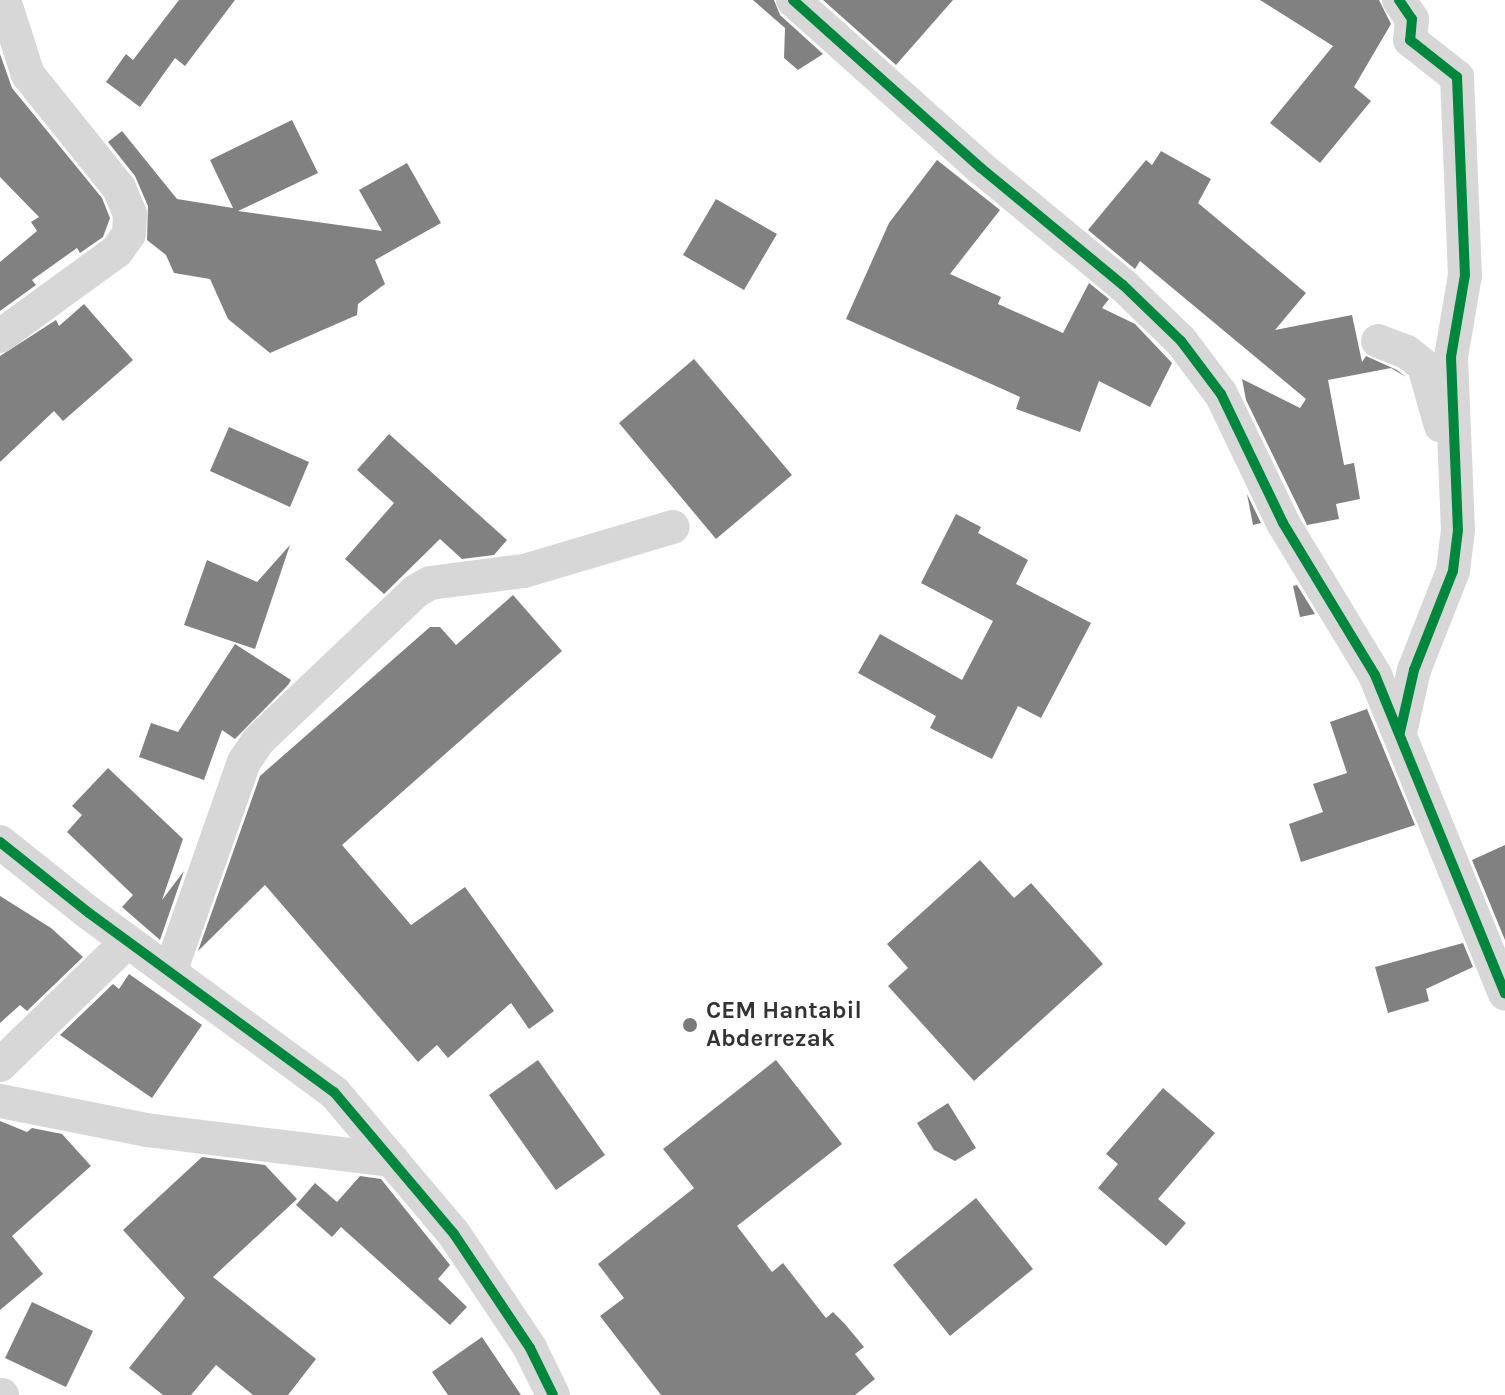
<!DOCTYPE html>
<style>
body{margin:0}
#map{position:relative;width:1505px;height:1395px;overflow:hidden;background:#fff;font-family:Karla,sans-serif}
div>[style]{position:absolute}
.building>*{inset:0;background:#818181}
.minor>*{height:34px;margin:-17px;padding:0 17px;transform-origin:17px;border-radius:17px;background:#d7d7d7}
.cycleway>*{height:10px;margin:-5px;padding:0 5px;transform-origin:5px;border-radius:5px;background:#00873e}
.dots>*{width:22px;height:22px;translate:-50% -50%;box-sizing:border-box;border:4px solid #fff;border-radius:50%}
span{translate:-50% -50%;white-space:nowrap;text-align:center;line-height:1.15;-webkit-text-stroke:8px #fff;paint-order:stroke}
.poi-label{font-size:24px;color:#333;font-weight:700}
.left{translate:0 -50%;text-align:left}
</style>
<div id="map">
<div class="building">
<div style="clip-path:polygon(179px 0,235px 0,185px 66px,175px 58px,140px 107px,106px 82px,126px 54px,133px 60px)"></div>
<div style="clip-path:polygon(753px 0,774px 0,780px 15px,823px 54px,798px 70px,784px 58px,785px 28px)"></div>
<div style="clip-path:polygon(823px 0,953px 0,896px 65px)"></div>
<div style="clip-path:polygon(1260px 0,1379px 0,1391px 24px,1354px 87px,1371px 101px,1320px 163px,1270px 123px,1333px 46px)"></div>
<div style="clip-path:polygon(0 54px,12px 88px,102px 198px,110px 218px,103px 237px,80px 253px,77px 248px,32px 280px,36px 285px,0 311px,0 262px,37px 231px,31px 222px,39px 217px,0 177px)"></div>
<div style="clip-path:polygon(292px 120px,318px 173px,238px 211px,382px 231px,359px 190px,407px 163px,441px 223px,375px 260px,385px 284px,358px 304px,357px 315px,270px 353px,228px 319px,210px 279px,174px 273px,166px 255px,147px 240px,148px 206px,135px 176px,108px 142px,122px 131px,177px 199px,233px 208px,210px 160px)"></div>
<div style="clip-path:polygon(1161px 151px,1211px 179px,1198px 203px,1306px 293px,1275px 330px,1352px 315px,1362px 362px,1366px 356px,1397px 370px,1406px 377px,1391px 368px,1328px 380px,1344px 465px,1354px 463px,1360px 499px,1336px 504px,1339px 519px,1307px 525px,1246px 400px,1242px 379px,1300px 408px,1306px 399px,1140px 261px,1135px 269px,1088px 230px,1146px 160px,1152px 165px)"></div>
<div style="clip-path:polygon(937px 160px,1000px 210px,950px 274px,1001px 297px,998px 304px,1063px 333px,1089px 283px,1109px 299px,1102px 308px,1135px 324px,1172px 363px,1150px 407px,1099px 381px,1080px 432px,1016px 409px,1020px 397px,846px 319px,889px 223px)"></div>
<div style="clip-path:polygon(716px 199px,777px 234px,744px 290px,683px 255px)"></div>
<div style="clip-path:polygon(84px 304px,133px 360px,63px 421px,54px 411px,0 462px,0 356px,56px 320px,59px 326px)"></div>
<div style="clip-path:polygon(694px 359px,792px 475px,716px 539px,619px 423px)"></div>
<div style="clip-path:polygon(229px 427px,309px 462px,290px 507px,210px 471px)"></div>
<div style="clip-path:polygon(389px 434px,507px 540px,494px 555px,462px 559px,440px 539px,384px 594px,345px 559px,394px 503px,357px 470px)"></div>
<div style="clip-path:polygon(1247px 494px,1261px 523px,1253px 525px)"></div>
<div style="clip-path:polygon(956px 514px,981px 527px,978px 533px,1028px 560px,1016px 584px,1091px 623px,1041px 718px,1018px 706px,992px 759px,930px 728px,936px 716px,858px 673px,880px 634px,962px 680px,993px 621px,921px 583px)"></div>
<div style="clip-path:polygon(290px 545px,255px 649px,184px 625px,207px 560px,257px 582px)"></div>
<div style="clip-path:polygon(1297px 585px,1315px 614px,1300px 617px,1293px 586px)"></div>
<div style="clip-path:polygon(513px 595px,562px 651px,342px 845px,411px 925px,465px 887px,554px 1011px,529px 1029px,511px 1003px,448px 1058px,437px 1045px,418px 1062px,265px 885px,198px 951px,260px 776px,430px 627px,440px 627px,456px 645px)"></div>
<div style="clip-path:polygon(235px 644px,291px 680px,288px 685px,235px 739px,222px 730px,204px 780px,139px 757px,151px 723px,178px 732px)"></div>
<div style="clip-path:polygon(1367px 709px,1415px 825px,1301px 862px,1289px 824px,1323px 812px,1313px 784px,1347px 773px,1330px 722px)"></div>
<div style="clip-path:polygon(108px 768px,183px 839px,162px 900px,184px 871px,160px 940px,122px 907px,133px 895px,67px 832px,82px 815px,72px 806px)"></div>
<div style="clip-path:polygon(1505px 845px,1505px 940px,1472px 860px)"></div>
<div style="clip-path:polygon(980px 860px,1014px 898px,1031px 883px,1103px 964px,974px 1081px,888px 986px,908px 968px,887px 944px)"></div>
<div style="clip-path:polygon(0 896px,51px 928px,83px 957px,27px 1011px,20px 1005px,0 1023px)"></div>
<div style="clip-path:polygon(1463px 943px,1473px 967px,1426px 989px,1429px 1001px,1388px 1013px,1375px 967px)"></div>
<div style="clip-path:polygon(129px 974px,202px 1025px,152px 1098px,60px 1035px,113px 984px,119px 989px)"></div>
<div style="clip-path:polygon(538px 1060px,605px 1155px,556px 1190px,489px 1095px)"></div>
<div style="clip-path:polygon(776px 1060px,842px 1144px,737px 1226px,772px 1272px,783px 1263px,826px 1318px,833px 1312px,845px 1324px,864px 1347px,855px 1354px,875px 1379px,855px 1395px,661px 1395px,600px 1316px,624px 1298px,598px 1264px,694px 1188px,663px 1149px)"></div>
<div style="clip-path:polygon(1163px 1088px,1215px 1133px,1158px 1199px,1186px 1223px,1166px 1246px,1098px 1188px,1118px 1164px,1106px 1154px)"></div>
<div style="clip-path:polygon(948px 1103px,976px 1148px,955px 1161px,934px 1150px,917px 1123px)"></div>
<div style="clip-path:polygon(0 1121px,27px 1132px,32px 1128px,62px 1134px,91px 1166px,12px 1236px,43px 1274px,0 1310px)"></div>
<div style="clip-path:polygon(202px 1157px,265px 1165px,297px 1199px,213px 1277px,316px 1359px,288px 1395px,253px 1395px,216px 1365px,191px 1395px,163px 1395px,129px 1368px,185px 1298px,123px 1230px)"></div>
<div style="clip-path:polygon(360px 1176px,381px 1179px,450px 1265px,438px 1279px,467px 1307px,450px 1325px,341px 1227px,332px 1237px,296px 1205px,315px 1183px,337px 1202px)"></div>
<div style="clip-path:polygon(976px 1198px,1033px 1269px,950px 1336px,893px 1265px)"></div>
<div style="clip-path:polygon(32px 1302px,93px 1331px,66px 1387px,5px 1358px)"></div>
<div style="clip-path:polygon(482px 1337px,521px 1395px,448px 1395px,432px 1372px)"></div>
</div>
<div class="minor">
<div style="left:793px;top:0;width:252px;rotate:41.8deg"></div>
<div style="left:981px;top:168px;width:184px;rotate:39.5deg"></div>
<div style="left:1123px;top:285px;width:81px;rotate:44deg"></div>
<div style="left:1181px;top:341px;width:66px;rotate:53deg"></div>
<div style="left:1221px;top:394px;width:143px;rotate:64.3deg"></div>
<div style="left:1283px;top:523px;width:178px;rotate:58.8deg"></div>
<div style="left:1375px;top:675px;width:344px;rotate:67.8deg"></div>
<div style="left:1399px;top:0;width:23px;rotate:56deg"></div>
<div style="left:1412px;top:19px;width:21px;rotate:95deg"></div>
<div style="left:1410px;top:40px;width:60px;rotate:38.2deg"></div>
<div style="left:1457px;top:77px;width:198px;rotate:87.7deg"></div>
<div style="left:1465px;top:275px;width:83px;rotate:99.7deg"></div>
<div style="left:1451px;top:357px;width:173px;rotate:87.7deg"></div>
<div style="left:1458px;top:530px;width:41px;rotate:97deg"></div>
<div style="left:1453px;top:571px;width:106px;rotate:111.5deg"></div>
<div style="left:1414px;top:670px;width:64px;rotate:102.7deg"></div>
<div style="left:0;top:336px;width:145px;rotate:-36deg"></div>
<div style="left:117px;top:251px;width:21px;rotate:-55deg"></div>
<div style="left:129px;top:234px;width:20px;rotate:-87deg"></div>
<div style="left:130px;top:214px;width:28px;rotate:-113deg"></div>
<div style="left:119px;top:188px;width:145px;rotate:-128.8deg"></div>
<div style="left:28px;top:75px;width:79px;rotate:-107.7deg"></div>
<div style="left:1378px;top:341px;width:31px;rotate:21deg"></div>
<div style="left:1407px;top:352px;width:22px;rotate:39deg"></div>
<div style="left:1424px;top:366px;width:62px;rotate:74.2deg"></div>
<div style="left:0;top:842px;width:114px;rotate:38.6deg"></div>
<div style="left:89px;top:913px;width:303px;rotate:36.2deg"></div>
<div style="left:334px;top:1092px;width:186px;rotate:49.8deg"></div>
<div style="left:454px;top:1234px;width:137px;rotate:56.3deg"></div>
<div style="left:530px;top:1348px;width:52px;rotate:63.9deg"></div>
<div style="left:170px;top:972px;width:223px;rotate:-70.6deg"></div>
<div style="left:244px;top:762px;width:25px;rotate:-56deg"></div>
<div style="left:258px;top:741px;width:218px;rotate:-43.5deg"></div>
<div style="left:416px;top:591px;width:16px;rotate:-30deg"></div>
<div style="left:430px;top:583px;width:95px;rotate:-7.3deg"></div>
<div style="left:524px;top:571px;width:155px;rotate:-16.5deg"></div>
<div style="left:0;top:1065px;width:177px;rotate:-44.1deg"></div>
<div style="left:0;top:1101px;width:149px;rotate:11.2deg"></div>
<div style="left:146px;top:1130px;width:248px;rotate:7deg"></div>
<div style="left:0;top:1395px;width:2px"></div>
</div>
<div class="cycleway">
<div style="left:793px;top:0;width:252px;rotate:41.8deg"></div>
<div style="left:981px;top:168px;width:184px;rotate:39.5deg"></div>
<div style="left:1123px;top:285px;width:81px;rotate:44deg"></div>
<div style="left:1181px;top:341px;width:66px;rotate:53deg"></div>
<div style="left:1221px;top:394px;width:143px;rotate:64.3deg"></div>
<div style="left:1283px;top:523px;width:178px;rotate:58.8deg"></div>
<div style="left:1375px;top:675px;width:344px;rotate:67.8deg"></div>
<div style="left:1399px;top:0;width:23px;rotate:56deg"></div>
<div style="left:1412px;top:19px;width:21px;rotate:95deg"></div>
<div style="left:1410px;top:40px;width:60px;rotate:38.2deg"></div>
<div style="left:1457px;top:77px;width:198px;rotate:87.7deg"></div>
<div style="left:1465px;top:275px;width:83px;rotate:99.7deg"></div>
<div style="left:1451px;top:357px;width:173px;rotate:87.7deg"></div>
<div style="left:1458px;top:530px;width:41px;rotate:97deg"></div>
<div style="left:1453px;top:571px;width:106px;rotate:111.5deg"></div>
<div style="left:1414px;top:670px;width:64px;rotate:102.7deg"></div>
<div style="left:0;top:842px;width:114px;rotate:38.6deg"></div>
<div style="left:89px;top:913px;width:303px;rotate:36.2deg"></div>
<div style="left:334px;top:1092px;width:186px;rotate:49.8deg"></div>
<div style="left:454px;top:1234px;width:137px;rotate:56.3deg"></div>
<div style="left:530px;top:1348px;width:52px;rotate:63.9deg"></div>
</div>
<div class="dots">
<div style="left:690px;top:1025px;background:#7a7a7a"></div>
</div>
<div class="poi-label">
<span class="left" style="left:706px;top:1025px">CEM Hantabil<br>Abderrezak</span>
</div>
</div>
